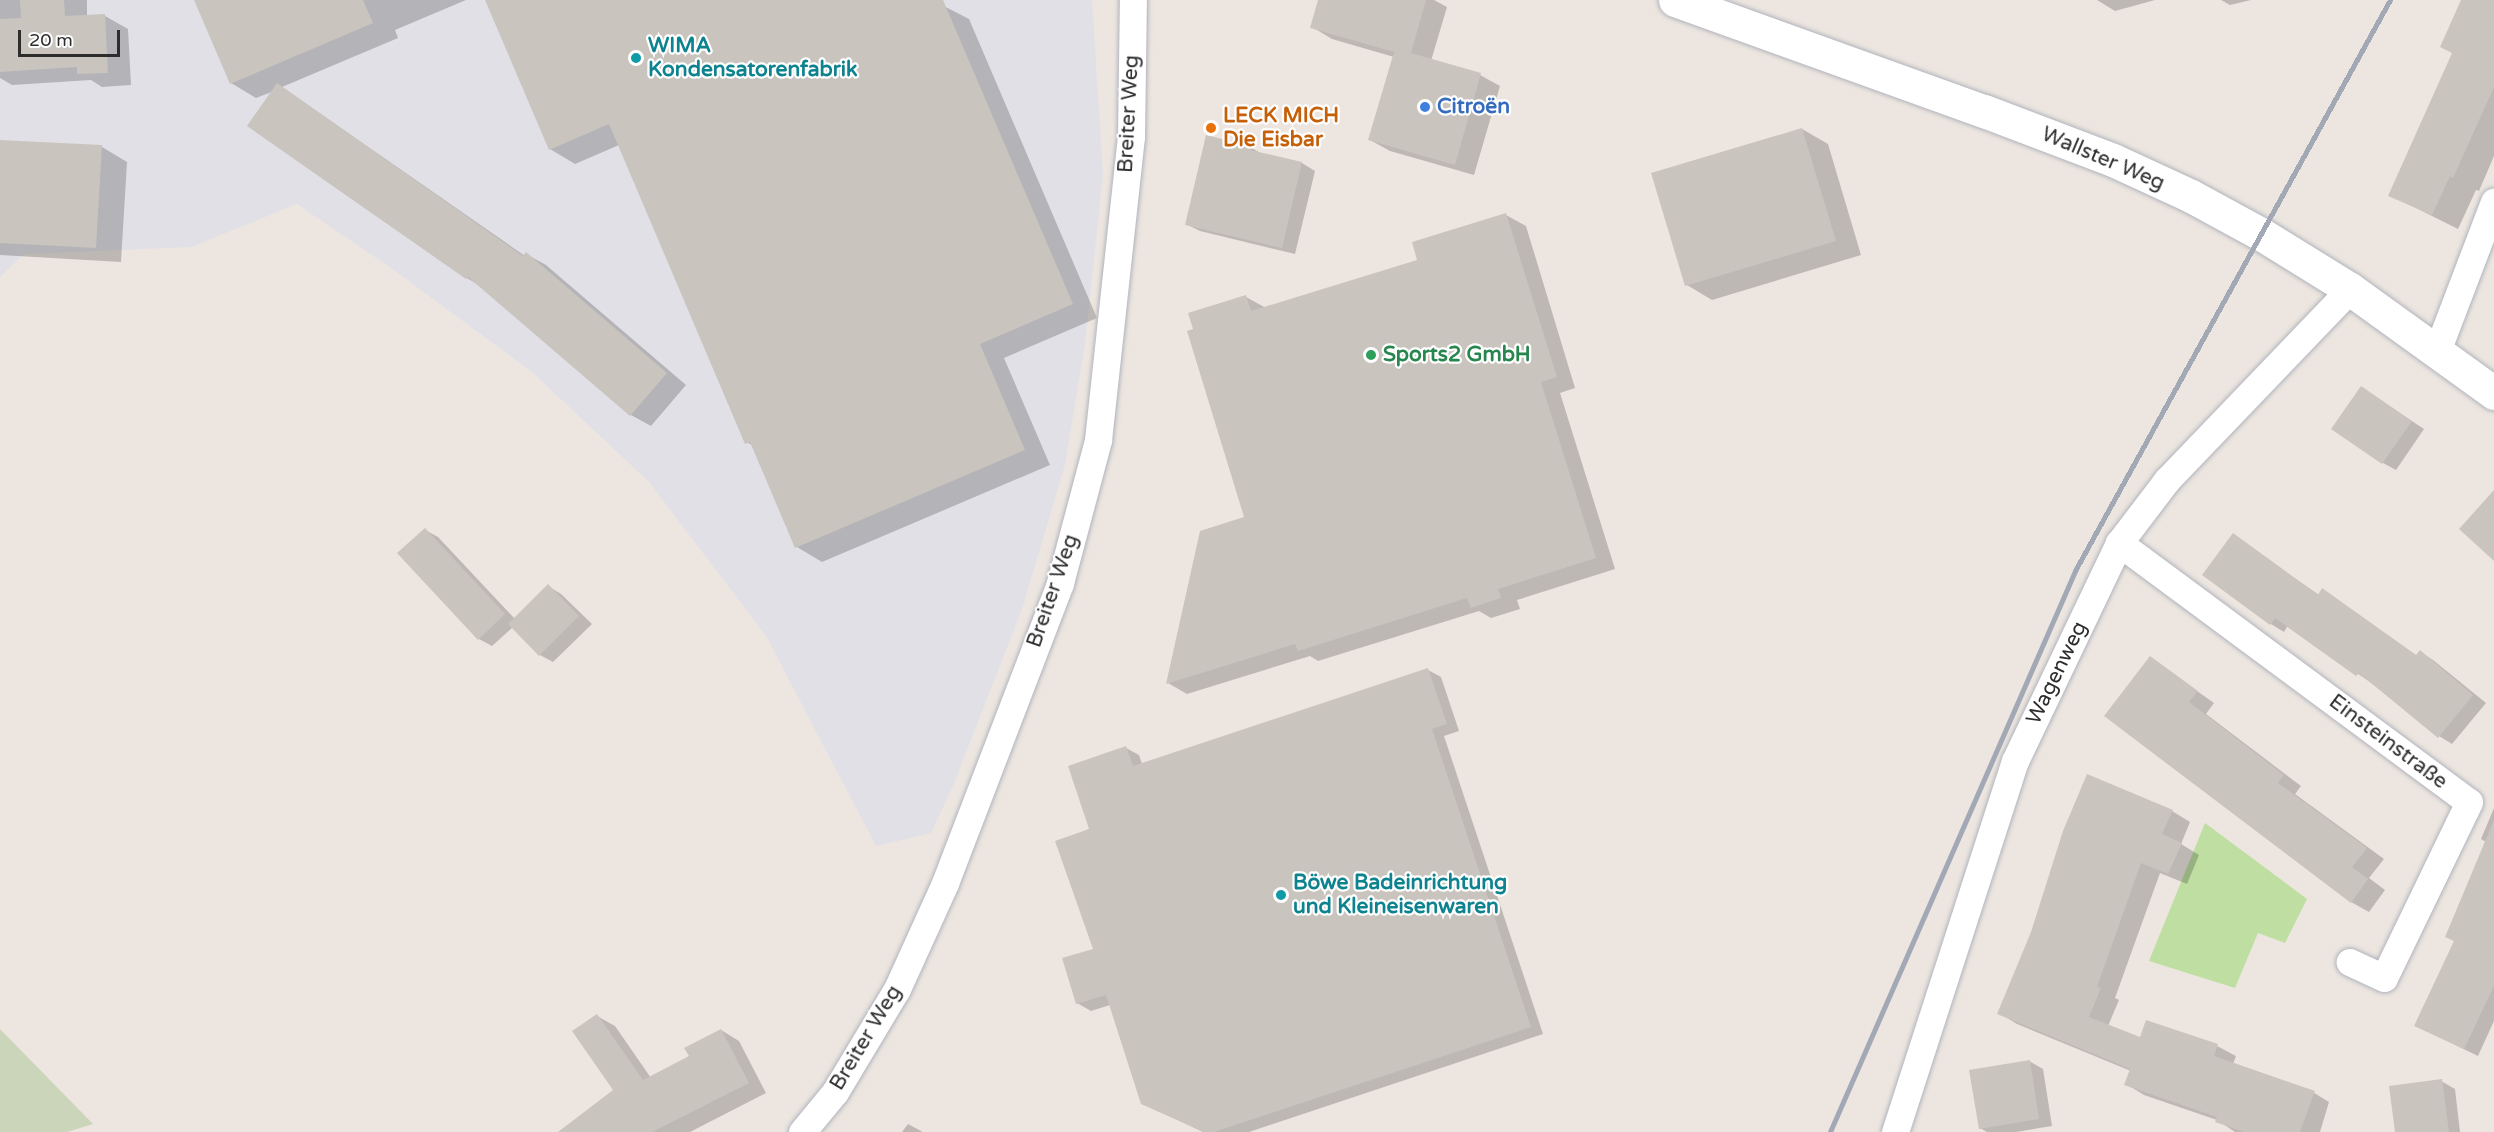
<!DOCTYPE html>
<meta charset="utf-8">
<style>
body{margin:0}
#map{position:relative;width:2494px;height:1132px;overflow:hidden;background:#ede6e0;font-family:"Varela Round",sans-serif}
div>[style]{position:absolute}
.industrial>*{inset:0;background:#e1e0e6}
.green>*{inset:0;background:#bfdea2}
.cemetery>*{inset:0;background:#cbd5b9}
.shadow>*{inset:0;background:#0003}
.building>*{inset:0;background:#c9c4be}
.roads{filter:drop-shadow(0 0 2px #b1b4bc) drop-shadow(0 0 2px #b1b4bc)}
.minor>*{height:27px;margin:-13.5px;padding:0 13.5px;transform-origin:13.5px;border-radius:13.5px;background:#fff}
.tertiary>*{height:33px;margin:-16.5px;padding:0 16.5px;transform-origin:16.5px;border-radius:16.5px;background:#fff}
.rail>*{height:4.5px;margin:-2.25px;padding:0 2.25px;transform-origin:2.25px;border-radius:2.25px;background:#a3a8b5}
.dots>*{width:16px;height:16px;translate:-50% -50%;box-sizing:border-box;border:3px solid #fff;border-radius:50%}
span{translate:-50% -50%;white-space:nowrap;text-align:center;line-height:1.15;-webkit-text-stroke:4.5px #fff;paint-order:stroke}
.culture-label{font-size:21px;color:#0d838f;font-weight:700}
.left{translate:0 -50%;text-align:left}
.shop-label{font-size:21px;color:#366cbe;font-weight:700}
.street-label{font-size:21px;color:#2d2d2d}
.food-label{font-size:21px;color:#c56008;font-weight:700}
.leisure-label{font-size:21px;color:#27864d;font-weight:700}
.scale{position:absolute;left:18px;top:30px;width:102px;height:27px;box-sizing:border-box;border:3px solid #2d2d2d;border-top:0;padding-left:8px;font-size:18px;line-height:21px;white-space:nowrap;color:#2d2d2d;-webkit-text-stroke:4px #fff;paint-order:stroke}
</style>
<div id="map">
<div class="industrial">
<div style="clip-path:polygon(0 0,1092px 0,1103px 175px,1085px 344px,1065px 465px,1022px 609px,953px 786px,931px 833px,876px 846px,766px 636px,649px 482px,532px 372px,391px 268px,297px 204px,191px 247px,24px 254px,0 277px)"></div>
</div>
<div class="green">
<div style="clip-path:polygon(2205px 823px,2307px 899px,2285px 943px,2258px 933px,2235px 988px,2149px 961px)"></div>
</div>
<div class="cemetery">
<div style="clip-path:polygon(0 1029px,93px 1124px,67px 1132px,0 1132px)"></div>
</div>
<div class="shadow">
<div style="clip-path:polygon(0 0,87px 0,87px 16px,105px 16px,128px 29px,131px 85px,102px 87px,91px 80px,12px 85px,0 78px)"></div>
<div style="clip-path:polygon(195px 0,466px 0,395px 30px,398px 38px,282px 87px,525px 256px,526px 254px,546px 265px,686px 385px,651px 426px,631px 415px,480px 286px,467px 278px,274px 91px,256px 98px,231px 83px)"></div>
<div style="clip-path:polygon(487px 0,932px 0,969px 19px,1097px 318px,1004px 358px,1050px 465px,822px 562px,797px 547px,753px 446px,747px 442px,619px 145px,575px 164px,550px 149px)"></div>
<div style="clip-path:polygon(1320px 0,1434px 0,1447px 7px,1431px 61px,1480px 75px,1500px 86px,1474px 175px,1390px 151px,1370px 140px,1394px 57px,1332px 39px,1312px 27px)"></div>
<div style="clip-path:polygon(2097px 0,2155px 0,2115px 11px)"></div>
<div style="clip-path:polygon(2221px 0,2251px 0,2230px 5px)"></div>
<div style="clip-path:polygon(2462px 0,2494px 0,2494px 156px,2479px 191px,2476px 190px,2458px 229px,2390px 195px,2453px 54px)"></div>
<div style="clip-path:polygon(1802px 129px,1828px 144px,1861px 255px,1712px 300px,1687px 285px)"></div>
<div style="clip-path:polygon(0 141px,102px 147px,127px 162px,121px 262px,0 255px)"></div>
<div style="clip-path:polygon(1250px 147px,1262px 154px,1302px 163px,1315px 171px,1295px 254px,1200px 231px,1186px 224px)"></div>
<div style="clip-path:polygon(1506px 215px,1526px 226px,1575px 388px,1560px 393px,1615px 569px,1517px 600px,1520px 609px,1491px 618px,1479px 611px,1318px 661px,1310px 656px,1187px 694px,1168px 683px,1246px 518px,1246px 297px,1266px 308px,1419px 261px)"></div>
<div style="clip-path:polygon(2374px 396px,2424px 429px,2396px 470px,2383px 463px)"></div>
<div style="clip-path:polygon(425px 530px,438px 537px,515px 619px,548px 586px,561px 594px,592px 624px,553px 662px,540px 655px,513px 627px,492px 646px,479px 639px)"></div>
<div style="clip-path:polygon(2233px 535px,2319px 595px,2323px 590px,2417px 656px,2420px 652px,2433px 660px,2486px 703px,2452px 744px,2439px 736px,2370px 682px,2288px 625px,2284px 632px,2271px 624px)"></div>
<div style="clip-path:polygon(2150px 658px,2214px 703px,2206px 714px,2301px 786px,2295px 794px,2384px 859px,2369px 878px,2385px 890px,2369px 912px,2351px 902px)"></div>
<div style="clip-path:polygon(1428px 670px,1441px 677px,1459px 731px,1444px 736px,1543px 1034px,1249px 1132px,1203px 1132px,1142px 1103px,1110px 1005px,1091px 1011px,1077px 1003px,1095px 950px,1091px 830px,1126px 748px,1139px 755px,1142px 764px)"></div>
<div style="clip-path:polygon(2494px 808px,2494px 1021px,2478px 1056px,2416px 1026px,2455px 942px,2486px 842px,2481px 839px)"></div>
<div style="clip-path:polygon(2172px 811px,2190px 822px,2181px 844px,2199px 855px,2187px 884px,2160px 873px,2115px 998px,2119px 1000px,2108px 1026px,2141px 1039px,2147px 1022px,2217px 1046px,2236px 1056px,2233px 1064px,2311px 1091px,2329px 1102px,2320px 1132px,2235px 1132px,2217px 1120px,2144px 1095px,2126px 1084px,2131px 1071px,2017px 1024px,1999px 1013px)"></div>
<div style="clip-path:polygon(597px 1016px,615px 1026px,651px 1078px,691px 1057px,721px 1030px,739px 1041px,766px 1093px,690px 1132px,560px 1132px,615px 1091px)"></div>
<div style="clip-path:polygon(2029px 1061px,2043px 1069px,2052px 1126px,2016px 1132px,1987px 1132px,1980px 1128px)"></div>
<div style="clip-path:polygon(2441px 1081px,2455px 1089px,2460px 1132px,2396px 1132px)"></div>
<div style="clip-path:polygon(908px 1124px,921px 1131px,922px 1132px,902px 1132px)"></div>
</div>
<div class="building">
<div style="clip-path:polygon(20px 0,64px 0,65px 16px,105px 14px,108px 73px,77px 74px,77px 67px,0 72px,0 19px,21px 18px)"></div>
<div style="clip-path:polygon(194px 0,363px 0,373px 23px,230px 84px)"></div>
<div style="clip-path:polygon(485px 0,943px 0,1073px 304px,980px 344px,1025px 450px,795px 548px,750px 442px,745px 444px,609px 124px,549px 150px)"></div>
<div style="clip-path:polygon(1318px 0,1426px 0,1411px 53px,1481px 73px,1455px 165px,1368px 140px,1394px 52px,1310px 28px)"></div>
<div style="clip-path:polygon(2461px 0,2494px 0,2494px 87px,2453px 178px,2450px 176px,2432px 215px,2388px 196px,2452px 53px,2440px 47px)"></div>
<div style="clip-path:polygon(277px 83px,523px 256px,526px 252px,667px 373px,630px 416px,468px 277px,466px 279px,247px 126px)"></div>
<div style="clip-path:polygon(1802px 128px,1836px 241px,1685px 286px,1651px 173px)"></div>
<div style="clip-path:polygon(1206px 135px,1251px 146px,1250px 150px,1302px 162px,1282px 248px,1185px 225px)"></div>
<div style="clip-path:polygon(0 140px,102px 145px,96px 248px,0 243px)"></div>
<div style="clip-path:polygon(1506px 213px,1557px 377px,1541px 382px,1596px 558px,1498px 589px,1501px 598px,1471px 608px,1467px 598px,1298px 651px,1295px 644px,1166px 684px,1200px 531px,1244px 517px,1187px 331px,1193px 329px,1188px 313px,1246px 295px,1251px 311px,1417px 260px,1412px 242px)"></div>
<div style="clip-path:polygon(2361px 386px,2412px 421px,2382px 464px,2331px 429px)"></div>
<div style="clip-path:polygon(2494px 490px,2494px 561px,2459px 529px)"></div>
<div style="clip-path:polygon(425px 528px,505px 614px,478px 640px,397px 553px)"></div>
<div style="clip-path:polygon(2233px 533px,2318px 595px,2322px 588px,2416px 655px,2420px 650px,2473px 695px,2438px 738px,2359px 673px,2356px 676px,2275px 618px,2270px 625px,2202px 575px)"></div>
<div style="clip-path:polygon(548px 584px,579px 616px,539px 656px,508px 624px)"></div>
<div style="clip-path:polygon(2150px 656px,2198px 691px,2189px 702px,2284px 775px,2278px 783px,2367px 848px,2352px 867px,2368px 879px,2351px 903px,2104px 716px)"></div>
<div style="clip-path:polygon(1428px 668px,1447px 724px,1432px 729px,1531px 1027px,1214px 1132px,1204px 1132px,1141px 1104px,1106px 995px,1076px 1004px,1062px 958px,1093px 949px,1055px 841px,1089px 829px,1068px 766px,1126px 746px,1133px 766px)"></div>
<div style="clip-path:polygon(2087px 774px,2173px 810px,2162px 834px,2182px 843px,2168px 874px,2141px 863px,2097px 987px,2101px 988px,2089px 1017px,2140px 1037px,2146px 1020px,2218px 1044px,2214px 1056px,2315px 1091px,2300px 1132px,2244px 1132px,2215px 1122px,2217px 1117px,2124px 1085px,2130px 1069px,1997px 1014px,2031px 932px,2063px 831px)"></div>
<div style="clip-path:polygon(2494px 820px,2494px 986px,2464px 1049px,2414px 1026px,2454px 941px,2445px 937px)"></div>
<div style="clip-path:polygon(597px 1014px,643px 1080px,689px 1056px,684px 1048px,721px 1029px,749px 1083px,652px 1132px,558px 1132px,613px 1090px,572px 1031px)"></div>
<div style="clip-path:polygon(2030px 1060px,2039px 1119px,1979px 1129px,1969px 1070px)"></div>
<div style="clip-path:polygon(2442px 1079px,2449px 1132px,2395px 1132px,2389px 1086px)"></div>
</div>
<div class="roads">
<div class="minor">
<div style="left:2437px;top:351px;width:160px;rotate:-69.1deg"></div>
<div style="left:2119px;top:543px;width:435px;rotate:36.5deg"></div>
<div style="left:2469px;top:802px;width:195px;rotate:115.8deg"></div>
<div style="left:2384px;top:978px;width:38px;rotate:-155deg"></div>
<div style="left:802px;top:1132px;width:52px;rotate:-50.5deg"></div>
<div style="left:835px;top:1092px;width:120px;rotate:-59deg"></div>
<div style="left:897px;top:989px;width:116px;rotate:-65.6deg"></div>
<div style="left:945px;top:883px;width:321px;rotate:-69deg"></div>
<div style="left:1060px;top:583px;width:148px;rotate:-75.1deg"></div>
<div style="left:1098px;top:440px;width:305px;rotate:-83.8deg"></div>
<div style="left:1131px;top:137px;width:137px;rotate:-89.2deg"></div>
<div style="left:1895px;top:1132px;width:390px;rotate:-72.1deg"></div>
<div style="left:2015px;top:761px;width:242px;rotate:-64.5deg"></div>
<div style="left:2119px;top:543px;width:79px;rotate:-52.7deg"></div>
<div style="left:2167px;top:480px;width:265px;rotate:-46.2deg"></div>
</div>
<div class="tertiary">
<div style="left:1675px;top:0;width:328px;rotate:19.8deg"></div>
<div style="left:1984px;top:111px;width:138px;rotate:20.8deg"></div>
<div style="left:2113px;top:160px;width:86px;rotate:24.8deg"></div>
<div style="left:2191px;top:196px;width:80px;rotate:28.5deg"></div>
<div style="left:2261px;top:234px;width:105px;rotate:31.7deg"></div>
<div style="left:2350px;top:289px;width:178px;rotate:35.8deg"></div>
</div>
</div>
<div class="rail">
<div style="left:1830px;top:1132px;width:614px;rotate:-66.4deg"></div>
<div style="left:2076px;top:569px;width:650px;rotate:-61.11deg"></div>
</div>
<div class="dots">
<div style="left:636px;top:58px;background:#0f9aa8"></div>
<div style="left:1425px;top:107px;background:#3f7fe0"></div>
<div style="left:1211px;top:128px;background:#e8710a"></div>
<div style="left:1371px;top:355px;background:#2e9e5b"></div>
<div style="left:1281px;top:895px;background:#0f9aa8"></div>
</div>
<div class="culture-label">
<span class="left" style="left:648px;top:58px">WIMA<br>Kondensatorenfabrik</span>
<span class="left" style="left:1293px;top:895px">Böwe Badeinrichtung<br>und Kleineisenwaren</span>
</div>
<div class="shop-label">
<span class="left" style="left:1437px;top:107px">Citroën</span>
</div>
<div class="street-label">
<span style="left:1129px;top:114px;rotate:-87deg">Breiter Weg</span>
<span style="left:2103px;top:159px;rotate:23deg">Wallster Weg</span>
<span style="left:1053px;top:591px;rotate:-71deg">Breiter Weg</span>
<span style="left:2057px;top:673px;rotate:-64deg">Wagenweg</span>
<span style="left:2388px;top:742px;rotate:37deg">Einsteinstraße</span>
<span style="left:866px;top:1038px;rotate:-59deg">Breiter Weg</span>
</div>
<div class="food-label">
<span class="left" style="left:1223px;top:128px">LECK MICH<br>Die Eisbar</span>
</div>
<div class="leisure-label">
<span class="left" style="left:1383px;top:355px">Sports2 GmbH</span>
</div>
<div class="scale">20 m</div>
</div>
